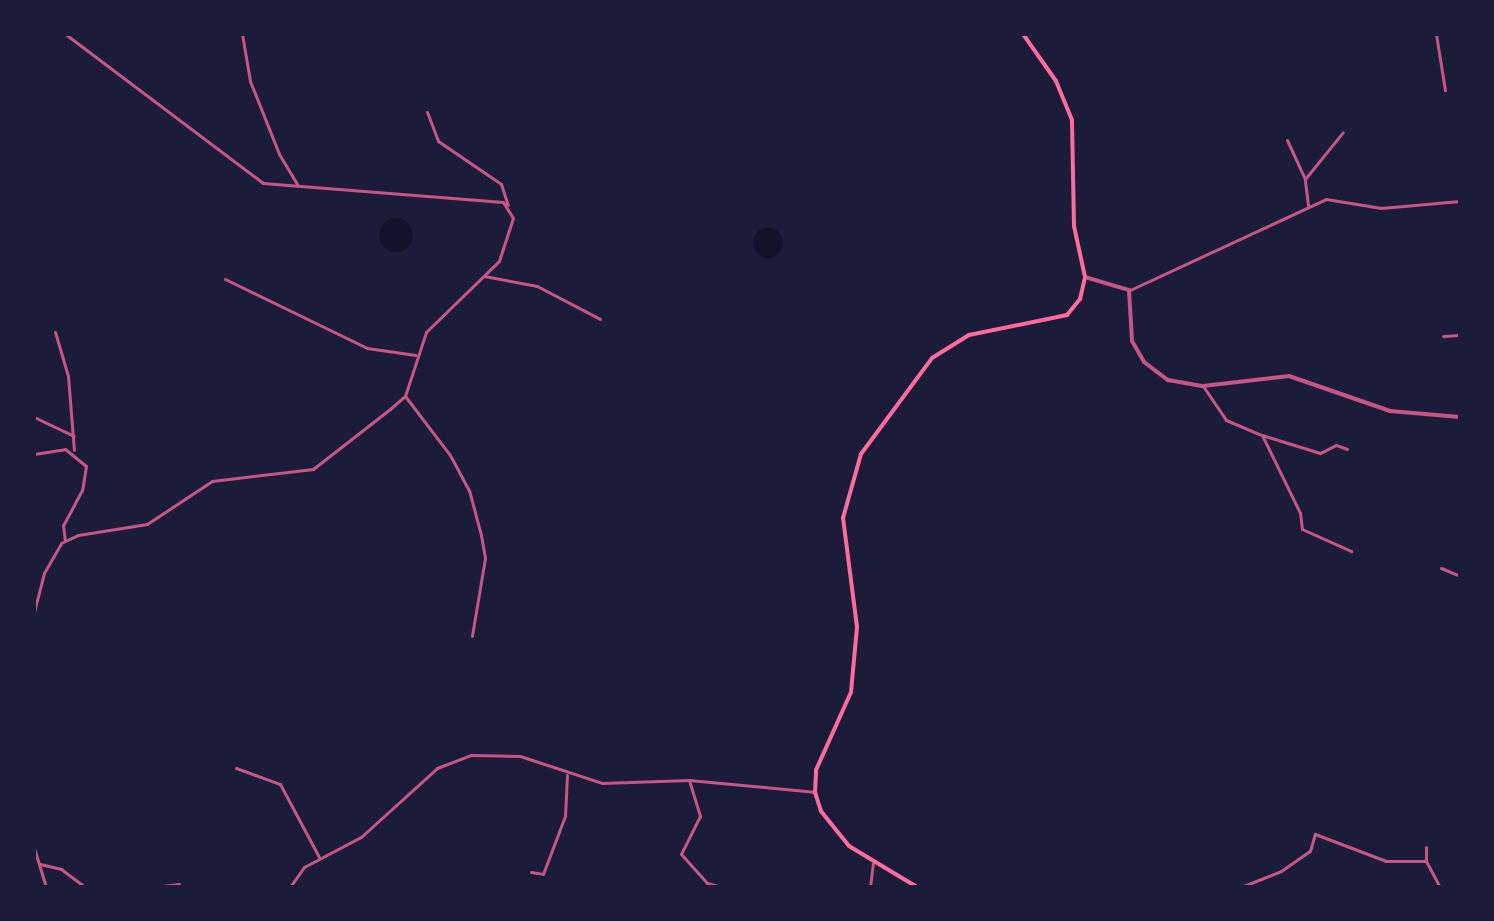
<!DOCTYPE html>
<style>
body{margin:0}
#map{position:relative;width:1494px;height:921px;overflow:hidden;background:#1b1b3a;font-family:Signika,sans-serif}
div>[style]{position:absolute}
.water>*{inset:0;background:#12122b}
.round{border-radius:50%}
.minor>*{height:3px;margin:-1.5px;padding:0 1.5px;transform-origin:1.5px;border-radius:1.5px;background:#c65784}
.tertiary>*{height:4px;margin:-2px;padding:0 2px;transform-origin:2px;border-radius:2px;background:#c65784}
.secondary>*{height:4px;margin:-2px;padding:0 2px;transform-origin:2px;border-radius:2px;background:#ff6b9d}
span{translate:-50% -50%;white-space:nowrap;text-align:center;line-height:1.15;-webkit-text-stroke:6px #1b1b3a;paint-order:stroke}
.frame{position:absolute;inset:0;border:36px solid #1b1b3a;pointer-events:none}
</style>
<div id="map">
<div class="water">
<div class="round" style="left:379px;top:218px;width:34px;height:34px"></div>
<div class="round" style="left:753px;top:228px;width:30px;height:30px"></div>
</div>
<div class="minor">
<div style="left:242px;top:34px;width:48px;rotate:80.3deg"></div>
<div style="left:250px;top:81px;width:79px;rotate:68.3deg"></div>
<div style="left:279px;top:154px;width:35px;rotate:59deg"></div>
<div style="left:1436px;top:34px;width:57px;rotate:80.9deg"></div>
<div style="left:427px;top:112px;width:31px;rotate:69deg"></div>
<div style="left:438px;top:141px;width:76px;rotate:34.3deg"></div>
<div style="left:501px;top:184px;width:22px;rotate:72deg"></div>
<div style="left:1287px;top:140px;width:43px;rotate:65.2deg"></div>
<div style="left:1308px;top:205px;width:26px;rotate:-97deg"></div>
<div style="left:1305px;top:179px;width:60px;rotate:-51deg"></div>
<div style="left:484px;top:276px;width:54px;rotate:10.7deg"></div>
<div style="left:537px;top:286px;width:71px;rotate:27.6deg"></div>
<div style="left:225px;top:279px;width:158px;rotate:25.9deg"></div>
<div style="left:367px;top:348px;width:49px;rotate:8.3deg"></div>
<div style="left:1130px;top:290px;width:216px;rotate:-24.9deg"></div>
<div style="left:1326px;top:199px;width:56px;rotate:9.3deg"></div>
<div style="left:1381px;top:208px;width:79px;rotate:-5.1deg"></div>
<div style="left:55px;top:332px;width:46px;rotate:73.5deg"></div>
<div style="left:68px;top:376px;width:74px;rotate:85.4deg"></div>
<div style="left:1443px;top:336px;width:17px;rotate:-3deg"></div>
<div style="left:1203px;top:386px;width:41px;rotate:55.9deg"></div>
<div style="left:1226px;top:420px;width:38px;rotate:23deg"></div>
<div style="left:405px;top:396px;width:74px;rotate:52.7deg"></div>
<div style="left:450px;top:455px;width:40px;rotate:62deg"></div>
<div style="left:469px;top:490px;width:47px;rotate:75.1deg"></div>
<div style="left:481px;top:535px;width:23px;rotate:80deg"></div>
<div style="left:485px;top:558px;width:79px;rotate:99.5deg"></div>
<div style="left:34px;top:417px;width:44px;rotate:25.4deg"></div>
<div style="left:1347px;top:449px;width:12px;rotate:-160deg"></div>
<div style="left:1336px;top:445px;width:18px;rotate:153deg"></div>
<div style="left:1320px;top:453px;width:61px;rotate:-162.8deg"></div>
<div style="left:1262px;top:435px;width:87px;rotate:64deg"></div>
<div style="left:1300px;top:513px;width:16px;rotate:83deg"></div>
<div style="left:1302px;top:529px;width:54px;rotate:24.2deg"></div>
<div style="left:34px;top:454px;width:31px;rotate:-9deg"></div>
<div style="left:65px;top:449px;width:27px;rotate:39deg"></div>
<div style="left:86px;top:466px;width:24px;rotate:99deg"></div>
<div style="left:82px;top:490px;width:40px;rotate:118deg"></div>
<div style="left:63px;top:525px;width:16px;rotate:83deg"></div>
<div style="left:1441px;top:568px;width:21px;rotate:23deg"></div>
<div style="left:34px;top:612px;width:40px;rotate:-75.6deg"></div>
<div style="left:44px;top:573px;width:34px;rotate:-60deg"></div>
<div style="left:61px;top:543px;width:19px;rotate:-25deg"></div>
<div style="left:78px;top:535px;width:70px;rotate:-9.1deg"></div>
<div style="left:147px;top:524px;width:78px;rotate:-33.5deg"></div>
<div style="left:212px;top:481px;width:102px;rotate:-6.8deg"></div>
<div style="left:313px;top:469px;width:98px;rotate:-37.9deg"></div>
<div style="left:390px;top:409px;width:20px;rotate:-41deg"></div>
<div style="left:405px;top:396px;width:67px;rotate:-71.8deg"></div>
<div style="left:426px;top:332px;width:102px;rotate:-44.2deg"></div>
<div style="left:499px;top:261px;width:45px;rotate:-72deg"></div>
<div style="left:513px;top:218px;width:19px;rotate:-122deg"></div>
<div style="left:503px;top:202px;width:241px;rotate:-175.5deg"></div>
<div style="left:263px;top:183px;width:248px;rotate:-143deg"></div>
<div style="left:34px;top:690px;width:29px;rotate:90deg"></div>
<div style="left:236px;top:768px;width:47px;rotate:20deg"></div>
<div style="left:280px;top:784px;width:83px;rotate:61.9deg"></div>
<div style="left:689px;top:780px;width:38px;rotate:73deg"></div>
<div style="left:700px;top:816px;width:42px;rotate:116.6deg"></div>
<div style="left:681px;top:854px;width:39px;rotate:48deg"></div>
<div style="left:707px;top:883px;width:16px;rotate:15deg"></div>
<div style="left:1426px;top:847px;width:14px;rotate:90deg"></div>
<div style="left:1426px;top:861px;width:30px;rotate:62deg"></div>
<div style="left:34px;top:848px;width:41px;rotate:72.9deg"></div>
<div style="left:40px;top:864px;width:22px;rotate:13deg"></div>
<div style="left:61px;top:869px;width:30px;rotate:37deg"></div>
<div style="left:531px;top:872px;width:12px;rotate:9deg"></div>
<div style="left:543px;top:874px;width:62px;rotate:-69.2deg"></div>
<div style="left:565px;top:816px;width:41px;rotate:-87.2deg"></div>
<div style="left:155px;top:887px;width:24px;rotate:-7deg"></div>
<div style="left:290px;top:887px;width:24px;rotate:-55deg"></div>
<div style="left:304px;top:867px;width:64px;rotate:-27.8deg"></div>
<div style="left:361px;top:837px;width:103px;rotate:-42.2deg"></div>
<div style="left:437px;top:768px;width:36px;rotate:-21deg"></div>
<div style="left:471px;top:755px;width:49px;rotate:1.2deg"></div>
<div style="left:520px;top:756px;width:86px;rotate:18.2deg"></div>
<div style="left:602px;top:783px;width:87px;rotate:-2deg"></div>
<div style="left:689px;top:780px;width:127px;rotate:5.4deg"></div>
<div style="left:870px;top:887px;width:24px;rotate:-83deg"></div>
<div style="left:1241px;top:887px;width:43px;rotate:-21.8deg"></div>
<div style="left:1281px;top:871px;width:35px;rotate:-35deg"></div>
<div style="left:1310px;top:851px;width:18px;rotate:-74deg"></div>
<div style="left:1315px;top:834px;width:76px;rotate:20.8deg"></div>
<div style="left:1386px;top:861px;width:40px"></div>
</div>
<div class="tertiary">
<div style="left:1085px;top:277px;width:46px;rotate:16.5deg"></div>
<div style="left:1129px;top:290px;width:51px;rotate:86.6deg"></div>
<div style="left:1132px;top:341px;width:24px;rotate:60deg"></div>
<div style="left:1144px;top:362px;width:30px;rotate:37deg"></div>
<div style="left:1168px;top:380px;width:36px;rotate:10deg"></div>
<div style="left:1203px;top:386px;width:87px;rotate:-6.6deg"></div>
<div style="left:1289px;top:376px;width:107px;rotate:19.1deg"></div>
<div style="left:1390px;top:411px;width:70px;rotate:4.9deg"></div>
</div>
<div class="secondary">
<div style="left:917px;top:887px;width:79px;rotate:-148.9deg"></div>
<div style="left:849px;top:846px;width:45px;rotate:-128.7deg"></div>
<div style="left:821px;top:811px;width:20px;rotate:-108deg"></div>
<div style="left:815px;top:792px;width:22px;rotate:-87deg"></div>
<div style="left:816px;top:770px;width:85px;rotate:-65.8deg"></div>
<div style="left:851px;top:692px;width:65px;rotate:-84.7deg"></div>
<div style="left:857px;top:627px;width:110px;rotate:-97.3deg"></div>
<div style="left:843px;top:518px;width:66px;rotate:-74.3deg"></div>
<div style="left:861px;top:454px;width:119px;rotate:-53.5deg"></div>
<div style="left:932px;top:358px;width:44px;rotate:-31.9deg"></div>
<div style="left:969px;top:335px;width:100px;rotate:-11.5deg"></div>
<div style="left:1067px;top:315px;width:21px;rotate:-51deg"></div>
<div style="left:1080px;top:299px;width:23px;rotate:-77deg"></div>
<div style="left:1085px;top:277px;width:52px;rotate:-102.2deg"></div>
<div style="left:1074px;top:226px;width:106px;rotate:-91.1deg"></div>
<div style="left:1072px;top:120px;width:42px;rotate:-112.3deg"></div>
<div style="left:1056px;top:81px;width:57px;rotate:-125.1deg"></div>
</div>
<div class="frame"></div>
</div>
